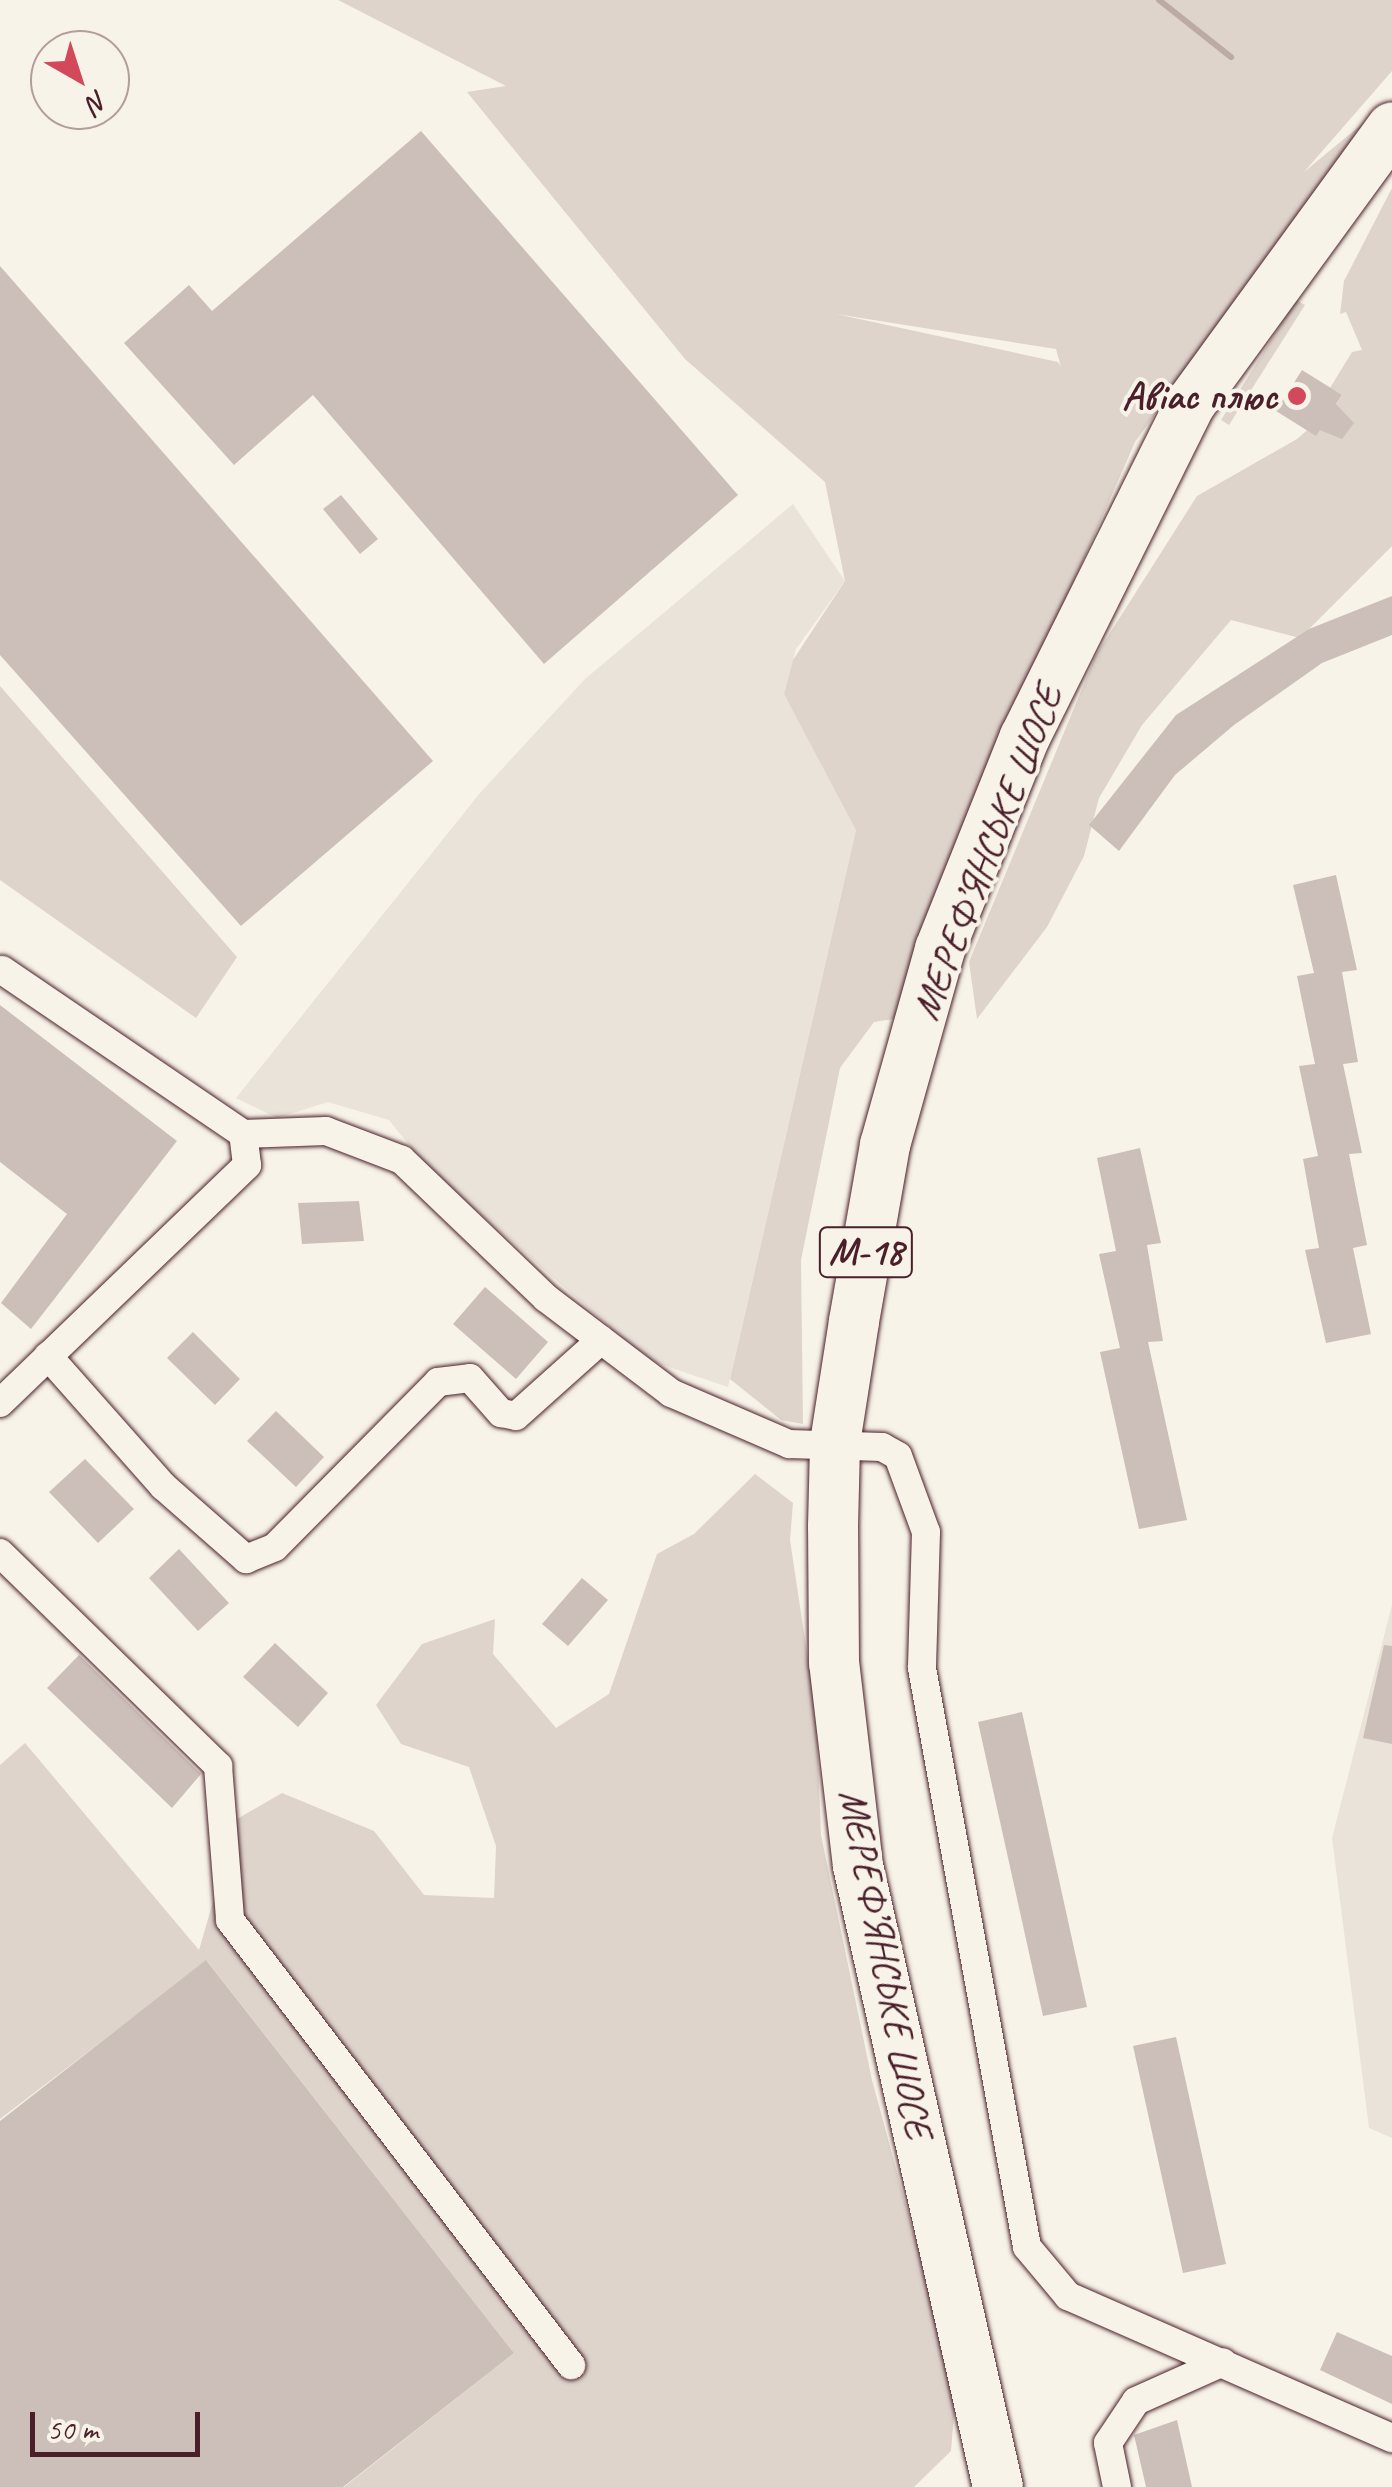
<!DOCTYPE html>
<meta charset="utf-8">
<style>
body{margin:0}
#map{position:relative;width:1392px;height:2487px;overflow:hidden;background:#f7f3e8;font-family:Caveat,sans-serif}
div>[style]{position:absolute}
.built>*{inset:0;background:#eae3da}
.green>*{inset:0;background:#ded4cc}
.stream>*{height:6px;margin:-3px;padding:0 3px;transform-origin:3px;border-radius:3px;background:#bcaaa7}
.building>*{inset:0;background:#ccbfb9}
.roads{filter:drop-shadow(0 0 2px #4a1f2b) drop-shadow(0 0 2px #4a1f2b)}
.street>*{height:28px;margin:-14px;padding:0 14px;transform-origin:14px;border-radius:14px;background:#f7f3e8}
.highway>*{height:50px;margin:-25px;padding:0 25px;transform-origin:25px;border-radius:25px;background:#f7f3e8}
.dots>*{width:28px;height:28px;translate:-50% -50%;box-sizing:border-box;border:5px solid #f7f3e8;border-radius:50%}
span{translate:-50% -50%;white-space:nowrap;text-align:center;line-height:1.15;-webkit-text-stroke:8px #f7f3e8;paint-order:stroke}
.shield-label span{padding:2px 8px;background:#f7f3e8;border:2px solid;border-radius:8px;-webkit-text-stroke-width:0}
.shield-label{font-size:38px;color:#4a1f2b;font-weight:700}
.poi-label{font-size:40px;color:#4a1f2b;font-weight:700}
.right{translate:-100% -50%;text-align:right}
.street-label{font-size:40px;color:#4a1f2b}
.north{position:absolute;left:30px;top:30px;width:100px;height:100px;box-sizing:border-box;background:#f7f3e8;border:2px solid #b29e9c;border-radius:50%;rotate:141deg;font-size:28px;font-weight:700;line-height:40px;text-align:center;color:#4a1f2b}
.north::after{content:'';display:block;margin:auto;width:35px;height:45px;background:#d1495b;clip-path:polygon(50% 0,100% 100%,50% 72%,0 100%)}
.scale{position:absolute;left:30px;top:2412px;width:170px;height:45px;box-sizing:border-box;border:5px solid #4a1f2b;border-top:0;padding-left:12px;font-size:30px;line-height:35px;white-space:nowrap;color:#4a1f2b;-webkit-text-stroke:8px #f7f3e8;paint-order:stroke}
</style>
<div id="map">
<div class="built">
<div style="clip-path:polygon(793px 504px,845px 581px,796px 649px,784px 694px,858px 821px,728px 1387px,648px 1360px,429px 1170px,389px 1120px,328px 1102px,277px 1118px,236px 1098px,480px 793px,585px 679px)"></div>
<div style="clip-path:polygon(1392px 1605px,1392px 2138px,1369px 2128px,1332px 1838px)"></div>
</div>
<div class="green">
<div style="clip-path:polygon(evenodd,338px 0,1392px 0,1392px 71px,1304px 172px,1368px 119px,1135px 442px,1013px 721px,907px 1017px,874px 1022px,840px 1068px,801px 1260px,803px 1424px,781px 1420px,730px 1379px,856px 830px,784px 694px,793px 660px,845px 581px,825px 482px,685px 359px,467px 92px,506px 86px,338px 0,836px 314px,1056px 349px,1061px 367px,1058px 362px,836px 314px)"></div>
<div style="clip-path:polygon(1392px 188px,1392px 546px,1300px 638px,1231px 620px,1142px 725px,1099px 798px,1084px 856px,1047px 927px,977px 1019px,969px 962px,1096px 655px,1197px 496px,1297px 439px,1335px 406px,1342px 395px,1330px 388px,1352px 352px,1362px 350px,1346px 312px,1340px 314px,1344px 281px)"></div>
<div style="clip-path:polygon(1296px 300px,1305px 305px,1229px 425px,1221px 420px)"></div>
<div style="clip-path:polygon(0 686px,237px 957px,196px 1018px,0 880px)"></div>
<div style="clip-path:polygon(755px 1474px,793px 1503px,790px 1540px,816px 1713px,821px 1835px,872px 2080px,956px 2390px,951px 2451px,914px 2487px,344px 2487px,514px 2353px,207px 1961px,0 2119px,0 1765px,25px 1743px,199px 1950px,237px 1819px,282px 1793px,374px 1831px,424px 1895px,494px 1898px,496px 1846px,469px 1767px,401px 1744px,376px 1705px,422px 1644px,495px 1619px,493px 1654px,556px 1728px,609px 1694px,657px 1554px,694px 1534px)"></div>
</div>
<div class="stream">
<div style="left:1159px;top:0;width:92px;rotate:38.4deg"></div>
</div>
<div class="building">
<div style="clip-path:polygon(421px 131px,738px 495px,544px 664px,313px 395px,234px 465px,124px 343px,189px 285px,212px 311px)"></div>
<div style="clip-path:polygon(0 266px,433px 761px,241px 926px,0 655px)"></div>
<div style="clip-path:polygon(1302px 370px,1342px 395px,1336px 404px,1354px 423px,1342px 439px,1320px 430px,1316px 436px,1276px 411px)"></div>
<div style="clip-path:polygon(341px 495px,378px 539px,360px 554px,323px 509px)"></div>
<div style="clip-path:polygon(1392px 596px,1392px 635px,1322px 663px,1234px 725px,1175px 775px,1119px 851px,1089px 825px,1176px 715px,1309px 629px)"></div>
<div style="clip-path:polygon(1336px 875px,1357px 970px,1342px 972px,1358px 1062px,1343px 1064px,1362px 1153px,1349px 1154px,1367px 1245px,1353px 1248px,1371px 1334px,1326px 1343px,1305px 1250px,1319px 1248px,1303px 1159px,1318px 1156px,1299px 1066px,1315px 1064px,1297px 976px,1314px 973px,1293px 885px)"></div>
<div style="clip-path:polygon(0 1005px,177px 1141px,31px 1329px,1px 1303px,67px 1214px,0 1162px)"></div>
<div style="clip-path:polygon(1140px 1148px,1161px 1243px,1147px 1245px,1163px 1341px,1148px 1342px,1187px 1520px,1139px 1529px,1100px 1352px,1120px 1348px,1099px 1254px,1116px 1251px,1097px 1158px)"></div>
<div style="clip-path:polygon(359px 1201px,364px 1241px,302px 1244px,298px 1203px)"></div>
<div style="clip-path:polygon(485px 1287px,548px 1342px,516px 1379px,453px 1324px)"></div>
<div style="clip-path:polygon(193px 1332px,240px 1379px,215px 1405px,167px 1358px)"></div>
<div style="clip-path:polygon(276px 1411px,324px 1457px,296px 1487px,247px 1441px)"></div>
<div style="clip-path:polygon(85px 1459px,134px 1509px,98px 1543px,49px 1492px)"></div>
<div style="clip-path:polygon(179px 1549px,229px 1603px,198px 1631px,149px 1578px)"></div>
<div style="clip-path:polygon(582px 1578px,608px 1600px,568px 1646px,542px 1624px)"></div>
<div style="clip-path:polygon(275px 1643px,328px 1693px,298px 1727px,243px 1677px)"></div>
<div style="clip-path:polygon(1384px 1645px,1392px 1646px,1392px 1744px,1363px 1738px)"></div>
<div style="clip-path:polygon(79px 1655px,201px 1774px,172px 1808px,47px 1688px)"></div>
<div style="clip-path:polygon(1022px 1712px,1087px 2007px,1043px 2016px,978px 1722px)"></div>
<div style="clip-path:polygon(206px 1960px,514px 2353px,343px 2487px,0 2487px,0 2121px)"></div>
<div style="clip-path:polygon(1176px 2037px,1226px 2264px,1183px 2273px,1133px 2046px)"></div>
<div style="clip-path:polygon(1337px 2332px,1392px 2356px,1392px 2404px,1320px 2370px)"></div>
<div style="clip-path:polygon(1177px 2420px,1192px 2487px,1146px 2487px,1134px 2435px)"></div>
</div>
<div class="roads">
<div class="street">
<div style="left:2px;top:970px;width:292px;rotate:34.2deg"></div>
<div style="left:243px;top:1134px;width:83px;rotate:-2.1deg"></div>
<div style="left:326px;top:1131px;width:81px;rotate:20.9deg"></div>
<div style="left:402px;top:1160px;width:199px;rotate:43.8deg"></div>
<div style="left:546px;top:1298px;width:157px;rotate:37.2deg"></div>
<div style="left:671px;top:1393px;width:129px;rotate:23.4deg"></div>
<div style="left:789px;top:1444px;width:93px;rotate:1.8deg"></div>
<div style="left:882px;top:1447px;width:18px;rotate:29deg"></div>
<div style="left:898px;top:1456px;width:81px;rotate:69.8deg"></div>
<div style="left:926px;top:1532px;width:136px;rotate:91.7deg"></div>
<div style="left:922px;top:1668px;width:588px;rotate:79.72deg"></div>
<div style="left:1027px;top:2247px;width:64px;rotate:50.1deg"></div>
<div style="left:1068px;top:2296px;width:354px;rotate:23.7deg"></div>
<div style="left:48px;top:1356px;width:174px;rotate:48.5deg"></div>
<div style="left:163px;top:1486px;width:111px;rotate:41.3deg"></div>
<div style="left:246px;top:1559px;width:31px;rotate:-22deg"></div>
<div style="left:275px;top:1547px;width:232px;rotate:-45.3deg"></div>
<div style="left:438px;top:1382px;width:32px;rotate:-7deg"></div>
<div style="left:470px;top:1378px;width:47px;rotate:48.5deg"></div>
<div style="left:501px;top:1413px;width:15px;rotate:11deg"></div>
<div style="left:516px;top:1416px;width:114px;rotate:-41.8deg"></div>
<div style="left:0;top:1403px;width:343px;rotate:-43.9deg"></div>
<div style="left:247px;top:1165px;width:31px;rotate:-97deg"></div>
<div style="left:0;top:1553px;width:305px;rotate:44.3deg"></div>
<div style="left:218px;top:1766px;width:154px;rotate:85.5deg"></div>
<div style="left:230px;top:1920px;width:561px;rotate:52.54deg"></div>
<div style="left:1117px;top:2487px;width:45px;rotate:-101.6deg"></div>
<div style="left:1108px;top:2443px;width:50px;rotate:-56.3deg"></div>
<div style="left:1136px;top:2401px;width:95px;rotate:-24.1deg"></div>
</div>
<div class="highway">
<div style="left:998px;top:2487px;width:637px;rotate:-102.7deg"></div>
<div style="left:858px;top:1866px;width:204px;rotate:-96.7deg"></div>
<div style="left:834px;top:1663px;width:136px;rotate:-90.4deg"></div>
<div style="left:833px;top:1527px;width:84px;rotate:-88.6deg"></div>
<div style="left:835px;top:1443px;width:123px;rotate:-81.1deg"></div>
<div style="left:854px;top:1321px;width:179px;rotate:-80deg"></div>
<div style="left:885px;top:1145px;width:204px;rotate:-74.3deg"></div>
<div style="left:940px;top:949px;width:228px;rotate:-68.2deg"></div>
<div style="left:1025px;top:737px;width:373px;rotate:-63.6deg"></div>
<div style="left:1191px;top:403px;width:341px;rotate:-53.9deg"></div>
</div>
</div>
<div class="dots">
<div style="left:1297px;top:396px;background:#d1495b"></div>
</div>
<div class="shield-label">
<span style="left:866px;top:1252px">М-18</span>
</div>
<div class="poi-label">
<span class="right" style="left:1277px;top:396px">Авіас плюс</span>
</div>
<div class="street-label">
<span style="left:987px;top:852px;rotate:-69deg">МЕРЕФ’ЯНСЬКЕ ШОСЕ</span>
<span style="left:886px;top:1964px;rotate:79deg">МЕРЕФ’ЯНСЬКЕ ШОСЕ</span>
</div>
<div class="north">N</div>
<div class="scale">50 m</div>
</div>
